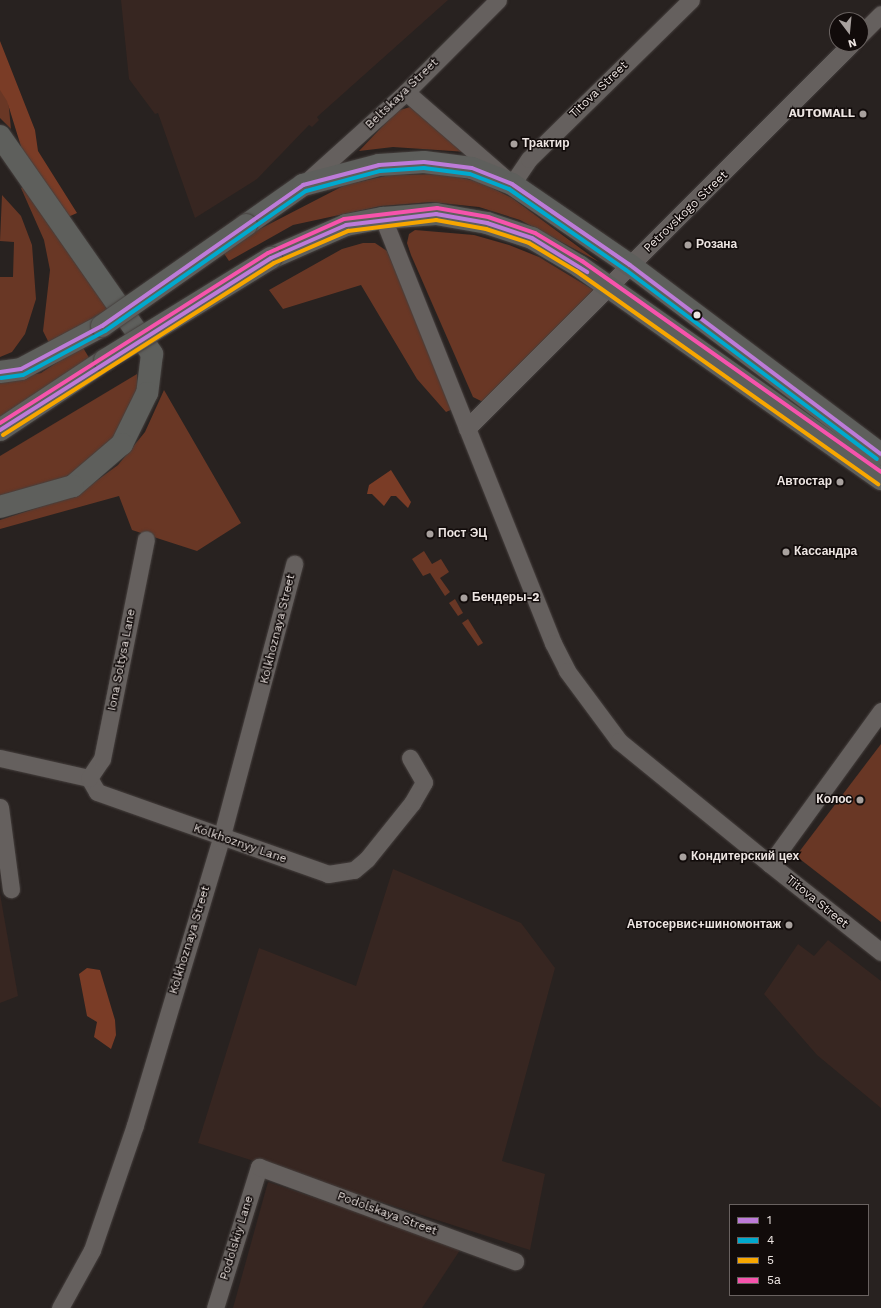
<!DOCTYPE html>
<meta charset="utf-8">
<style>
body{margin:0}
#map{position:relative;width:881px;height:1308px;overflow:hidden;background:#282220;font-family:"Work Sans",sans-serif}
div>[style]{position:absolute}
.built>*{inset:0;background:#372621}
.green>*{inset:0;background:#693725}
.forest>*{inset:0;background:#7a3c26}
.roads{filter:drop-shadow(0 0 1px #453f3d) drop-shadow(0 0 1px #453f3d)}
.minor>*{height:17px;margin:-8.5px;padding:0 8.5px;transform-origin:8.5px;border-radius:8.5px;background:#65605e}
.major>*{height:22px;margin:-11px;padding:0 11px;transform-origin:11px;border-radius:11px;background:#5e5f5c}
.bridges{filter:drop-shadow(0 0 1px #453f3d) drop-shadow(0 0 1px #453f3d)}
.major-bridge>*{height:22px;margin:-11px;padding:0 11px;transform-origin:11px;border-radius:11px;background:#5e5f5c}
.bus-1>*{height:4px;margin:-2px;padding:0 2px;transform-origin:2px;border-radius:2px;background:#bd7bd9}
.bus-2>*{height:4px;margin:-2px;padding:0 2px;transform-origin:2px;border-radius:2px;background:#00a9ce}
.bus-3>*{height:4px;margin:-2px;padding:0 2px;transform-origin:2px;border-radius:2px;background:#f7a600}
.bus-4>*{height:4px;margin:-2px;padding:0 2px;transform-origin:2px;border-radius:2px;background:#f653ac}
.dots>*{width:11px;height:11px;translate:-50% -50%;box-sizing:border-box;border:2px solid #110b0a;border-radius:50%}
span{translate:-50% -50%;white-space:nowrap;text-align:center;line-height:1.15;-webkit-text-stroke:3px #110b0a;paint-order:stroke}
.street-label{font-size:12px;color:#ede5e2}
.poi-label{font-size:12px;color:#ede5e2;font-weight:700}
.right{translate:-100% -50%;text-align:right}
.left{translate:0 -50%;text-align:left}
.legend{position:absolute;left:729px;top:1204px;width:140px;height:92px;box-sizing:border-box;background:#110b0a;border:1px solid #696260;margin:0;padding:5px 7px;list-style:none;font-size:12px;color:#ede5e2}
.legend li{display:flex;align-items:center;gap:8px;height:20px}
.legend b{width:20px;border:1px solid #696260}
.north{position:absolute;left:829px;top:12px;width:40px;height:40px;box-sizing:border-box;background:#110b0a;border:1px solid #696260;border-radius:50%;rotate:164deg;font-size:11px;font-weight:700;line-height:16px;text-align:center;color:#ede5e2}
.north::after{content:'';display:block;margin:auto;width:14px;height:18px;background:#a8a19e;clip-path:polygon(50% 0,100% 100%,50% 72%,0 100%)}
</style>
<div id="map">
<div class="built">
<div style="clip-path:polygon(121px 0,448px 0,317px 117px,319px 120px,312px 127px,309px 125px,257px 179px,195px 218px,158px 113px,155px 114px,129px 79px)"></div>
<div style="clip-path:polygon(393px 869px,521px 923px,555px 968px,502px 1161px,545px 1174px,530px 1250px,198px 1143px,259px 948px,356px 986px)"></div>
<div style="clip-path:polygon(0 894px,18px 996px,0 1003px)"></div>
<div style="clip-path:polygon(828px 940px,881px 981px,881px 1108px,817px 1055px,764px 994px,798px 944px,814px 956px)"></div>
<div style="clip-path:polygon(268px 1182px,462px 1247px,422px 1308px,233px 1308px)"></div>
</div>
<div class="green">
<div style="clip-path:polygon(0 56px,5px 67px,11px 129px,0 118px)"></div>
<div style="clip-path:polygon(410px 107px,467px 148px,467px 152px,393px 147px,359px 151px,397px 111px)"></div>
<div style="clip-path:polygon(444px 174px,480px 182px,512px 198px,599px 262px,520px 220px,479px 207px,431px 202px,381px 206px,293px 225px,229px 261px,221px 249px,345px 185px,390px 175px)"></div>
<div style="clip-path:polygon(29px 185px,112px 310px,49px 343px,43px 331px,50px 270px,44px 240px,21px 188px)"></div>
<div style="clip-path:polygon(2px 195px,21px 216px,32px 245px,36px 299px,25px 334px,12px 352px,0 357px,0 277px,13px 277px,14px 242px,0 241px)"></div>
<div style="clip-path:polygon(415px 230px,474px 235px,509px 245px,539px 257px,595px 291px,483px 402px,473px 397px,411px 255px,407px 243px,409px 234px)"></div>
<div style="clip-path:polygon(363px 243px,375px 243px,387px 251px,453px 409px,446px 412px,417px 379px,361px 285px,283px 309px,269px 290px,342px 249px)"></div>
<div style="clip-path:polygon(82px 346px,91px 361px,0 423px,0 382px,41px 373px)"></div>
<div style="clip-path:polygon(137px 374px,138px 392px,114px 437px,69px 476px,0 497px,0 456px)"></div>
<div style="clip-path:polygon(164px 390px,241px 523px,197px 551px,132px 530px,119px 496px,0 529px,0 520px,77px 495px,118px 465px,145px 432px)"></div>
<div style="clip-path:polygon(424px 551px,432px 564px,441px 559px,449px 572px,440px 578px,450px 592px,445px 596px,430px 573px,423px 576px,412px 559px)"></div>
<div style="clip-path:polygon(455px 599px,463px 613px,458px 616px,449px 603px)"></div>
<div style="clip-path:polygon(468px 619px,483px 643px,478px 646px,462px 623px)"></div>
<div style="clip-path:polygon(881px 744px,881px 922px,796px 856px)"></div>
</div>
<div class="forest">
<div style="clip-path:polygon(0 41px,35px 130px,38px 151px,77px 213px,68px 217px,23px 153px,7px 101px,0 90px)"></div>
<div style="clip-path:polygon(391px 470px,411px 502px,408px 508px,396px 496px,391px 496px,384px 506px,372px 494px,367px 494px,369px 485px)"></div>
<div style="clip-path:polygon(87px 968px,100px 970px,115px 1020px,116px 1035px,111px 1049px,94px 1037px,97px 1022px,87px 1016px,79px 974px)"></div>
</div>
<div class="roads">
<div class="minor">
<div style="left:861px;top:34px;width:28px;rotate:-45deg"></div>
<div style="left:406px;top:92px;width:140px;rotate:41deg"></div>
<div style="left:512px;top:184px;width:30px;rotate:-56deg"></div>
<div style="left:529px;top:159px;width:227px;rotate:-44.5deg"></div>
<div style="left:305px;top:183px;width:136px;rotate:-42deg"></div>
<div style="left:406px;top:92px;width:130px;rotate:-45deg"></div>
<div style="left:383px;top:218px;width:458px;rotate:68.2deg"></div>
<div style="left:553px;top:643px;width:31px;rotate:63deg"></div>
<div style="left:567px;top:671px;width:87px;rotate:53.4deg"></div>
<div style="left:619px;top:741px;width:195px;rotate:39.2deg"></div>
<div style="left:467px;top:428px;width:543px;rotate:-45deg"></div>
<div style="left:881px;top:711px;width:189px;rotate:126deg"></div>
<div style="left:770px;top:864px;width:142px;rotate:38.4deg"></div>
<div style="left:0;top:758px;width:91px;rotate:12.7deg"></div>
<div style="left:89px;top:778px;width:16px;rotate:60deg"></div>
<div style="left:97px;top:792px;width:245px;rotate:19.5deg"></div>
<div style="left:328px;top:874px;width:26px;rotate:-9deg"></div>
<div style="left:354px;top:870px;width:17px;rotate:-40deg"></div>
<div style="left:367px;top:859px;width:72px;rotate:-51.2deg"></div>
<div style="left:412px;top:803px;width:24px;rotate:-60deg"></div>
<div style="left:424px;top:782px;width:28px;rotate:-120deg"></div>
<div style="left:89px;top:778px;width:23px;rotate:-56deg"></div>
<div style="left:102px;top:759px;width:224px;rotate:-78.7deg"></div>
<div style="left:0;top:807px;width:83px;rotate:82.4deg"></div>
<div style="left:60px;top:1308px;width:66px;rotate:-61.1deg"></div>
<div style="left:92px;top:1250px;width:132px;rotate:-71deg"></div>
<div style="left:135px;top:1125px;width:299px;rotate:-73.3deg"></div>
<div style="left:221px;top:839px;width:285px;rotate:-75.1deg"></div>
<div style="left:215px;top:1308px;width:148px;rotate:-72.7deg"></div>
<div style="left:259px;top:1167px;width:273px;rotate:20.2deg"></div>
</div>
<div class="major">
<div style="left:0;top:136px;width:266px;rotate:55.1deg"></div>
<div style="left:152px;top:354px;width:39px;rotate:97deg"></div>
<div style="left:147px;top:393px;width:57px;rotate:116.1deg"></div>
<div style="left:122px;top:444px;width:65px;rotate:139.4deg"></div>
<div style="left:73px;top:486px;width:76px;rotate:164deg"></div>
<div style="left:246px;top:225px;width:70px;rotate:-35.1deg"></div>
<div style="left:303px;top:185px;width:79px;rotate:-14.7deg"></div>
<div style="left:379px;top:165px;width:45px;rotate:-3.8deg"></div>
<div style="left:424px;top:162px;width:48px;rotate:7.1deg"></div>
<div style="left:472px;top:168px;width:43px;rotate:21.8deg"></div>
<div style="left:512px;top:184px;width:143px;rotate:34.5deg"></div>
<div style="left:630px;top:265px;width:314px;rotate:37deg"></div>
<div style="left:271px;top:258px;width:82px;rotate:-23.7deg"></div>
<div style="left:346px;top:225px;width:38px;rotate:-11deg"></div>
<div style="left:383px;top:218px;width:53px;rotate:-4.3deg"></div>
<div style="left:436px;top:214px;width:52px;rotate:10deg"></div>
<div style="left:487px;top:223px;width:47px;rotate:18.4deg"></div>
<div style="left:532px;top:238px;width:55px;rotate:30.8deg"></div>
<div style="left:579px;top:266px;width:370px;rotate:35.2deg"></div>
<div style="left:0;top:372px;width:21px;rotate:-8deg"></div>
<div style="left:21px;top:369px;width:92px;rotate:-28deg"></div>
<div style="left:0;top:430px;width:126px;rotate:-33.7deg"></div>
</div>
</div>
<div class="bridges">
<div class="major-bridge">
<div style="left:102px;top:326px;width:176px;rotate:-35deg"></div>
<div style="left:105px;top:360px;width:195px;rotate:-31.6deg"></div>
</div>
</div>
<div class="bus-1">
<div style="left:0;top:372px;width:21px;rotate:-8deg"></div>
<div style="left:21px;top:369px;width:92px;rotate:-28deg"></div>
<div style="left:102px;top:326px;width:246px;rotate:-35deg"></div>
<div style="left:303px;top:185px;width:79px;rotate:-14.7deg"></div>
<div style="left:379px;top:165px;width:45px;rotate:-3.8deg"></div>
<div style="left:424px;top:162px;width:48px;rotate:7.1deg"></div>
<div style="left:472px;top:168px;width:43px;rotate:21.8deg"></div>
<div style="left:512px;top:184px;width:143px;rotate:34.5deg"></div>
<div style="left:630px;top:265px;width:314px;rotate:37deg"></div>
<div style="left:0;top:430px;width:321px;rotate:-32.4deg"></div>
<div style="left:271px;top:258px;width:82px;rotate:-23.7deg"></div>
<div style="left:346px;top:225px;width:91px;rotate:-7deg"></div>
<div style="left:436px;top:214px;width:52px;rotate:10deg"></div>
<div style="left:487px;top:223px;width:47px;rotate:18.4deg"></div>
<div style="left:532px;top:238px;width:65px;rotate:31.7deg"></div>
</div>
<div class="bus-2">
<div style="left:1px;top:378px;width:22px;rotate:-8deg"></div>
<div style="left:23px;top:375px;width:93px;rotate:-28.2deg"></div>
<div style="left:105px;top:331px;width:245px;rotate:-34.9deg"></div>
<div style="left:306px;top:191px;width:77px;rotate:-15.1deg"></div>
<div style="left:380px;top:171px;width:44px;rotate:-3.9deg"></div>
<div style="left:424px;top:168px;width:46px;rotate:7.4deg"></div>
<div style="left:470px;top:174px;width:42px;rotate:21deg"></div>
<div style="left:509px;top:189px;width:142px;rotate:34.7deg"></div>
<div style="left:626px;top:270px;width:314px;rotate:37deg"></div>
</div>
<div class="bus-3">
<div style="left:3px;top:435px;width:321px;rotate:-32.4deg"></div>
<div style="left:274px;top:263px;width:81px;rotate:-23.4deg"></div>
<div style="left:348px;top:231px;width:89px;rotate:-7.1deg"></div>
<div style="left:436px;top:220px;width:51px;rotate:10.2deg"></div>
<div style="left:486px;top:229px;width:45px;rotate:18deg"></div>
<div style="left:529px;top:243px;width:55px;rotate:30.8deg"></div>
<div style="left:576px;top:271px;width:370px;rotate:35.2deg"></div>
</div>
<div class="bus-4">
<div style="left:0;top:423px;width:317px;rotate:-32.4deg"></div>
<div style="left:268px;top:253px;width:83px;rotate:-24.1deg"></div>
<div style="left:344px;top:219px;width:94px;rotate:-6.7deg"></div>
<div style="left:437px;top:208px;width:52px;rotate:10deg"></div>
<div style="left:488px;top:217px;width:50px;rotate:18.8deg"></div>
<div style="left:535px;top:233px;width:55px;rotate:30.8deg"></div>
<div style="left:582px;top:261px;width:366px;rotate:35.2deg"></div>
</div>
<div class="dots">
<div style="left:863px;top:114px;background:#a8a19e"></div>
<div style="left:514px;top:144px;background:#a8a19e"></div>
<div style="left:688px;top:245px;background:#a8a19e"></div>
<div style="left:697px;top:315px;background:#ede5e2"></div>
<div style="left:840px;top:482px;background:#a8a19e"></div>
<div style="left:430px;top:534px;background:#a8a19e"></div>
<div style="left:786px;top:552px;background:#a8a19e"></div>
<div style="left:464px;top:598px;background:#a8a19e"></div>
<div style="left:860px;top:800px;background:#a8a19e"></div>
<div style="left:683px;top:857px;background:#a8a19e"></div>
<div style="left:789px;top:925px;background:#a8a19e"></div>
</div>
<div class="street-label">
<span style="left:599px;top:90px;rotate:-44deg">Titova Street</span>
<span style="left:402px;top:94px;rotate:-44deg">Beltskaya Street</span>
<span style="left:686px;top:212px;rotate:-44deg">Petrovskogo Street</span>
<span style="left:278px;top:629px;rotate:-76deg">Kolkhoznaya Street</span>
<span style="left:122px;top:660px;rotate:-79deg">Iona Soltysa Lane</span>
<span style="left:240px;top:844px;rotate:19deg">Kolkhoznyy Lane</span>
<span style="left:817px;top:902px;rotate:39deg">Titova Street</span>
<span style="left:190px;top:940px;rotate:-73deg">Kolkhoznaya Street</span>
<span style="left:387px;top:1214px;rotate:20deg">Podolskaya Street</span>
<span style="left:237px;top:1238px;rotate:-73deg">Podolskiy Lane</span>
</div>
<div class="poi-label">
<span class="right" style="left:855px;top:114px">AUTOMALL</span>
<span class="left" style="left:522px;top:144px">Трактир</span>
<span class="left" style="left:696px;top:245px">Розана</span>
<span class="right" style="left:832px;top:482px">Автостар</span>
<span class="left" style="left:438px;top:534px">Пост ЭЦ</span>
<span class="left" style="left:794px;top:552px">Кассандра</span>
<span class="left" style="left:472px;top:598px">Бендеры-2</span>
<span class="right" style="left:852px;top:800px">Колос</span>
<span class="left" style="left:691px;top:857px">Кондитерский цех</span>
<span class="right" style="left:781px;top:925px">Автосервис+шиномонтаж</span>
</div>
<ul class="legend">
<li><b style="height:5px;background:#bd7bd9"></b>1</li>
<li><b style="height:5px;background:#00a9ce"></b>4</li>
<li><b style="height:5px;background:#f7a600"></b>5</li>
<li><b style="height:5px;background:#f653ac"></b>5а</li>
</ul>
<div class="north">N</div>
</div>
